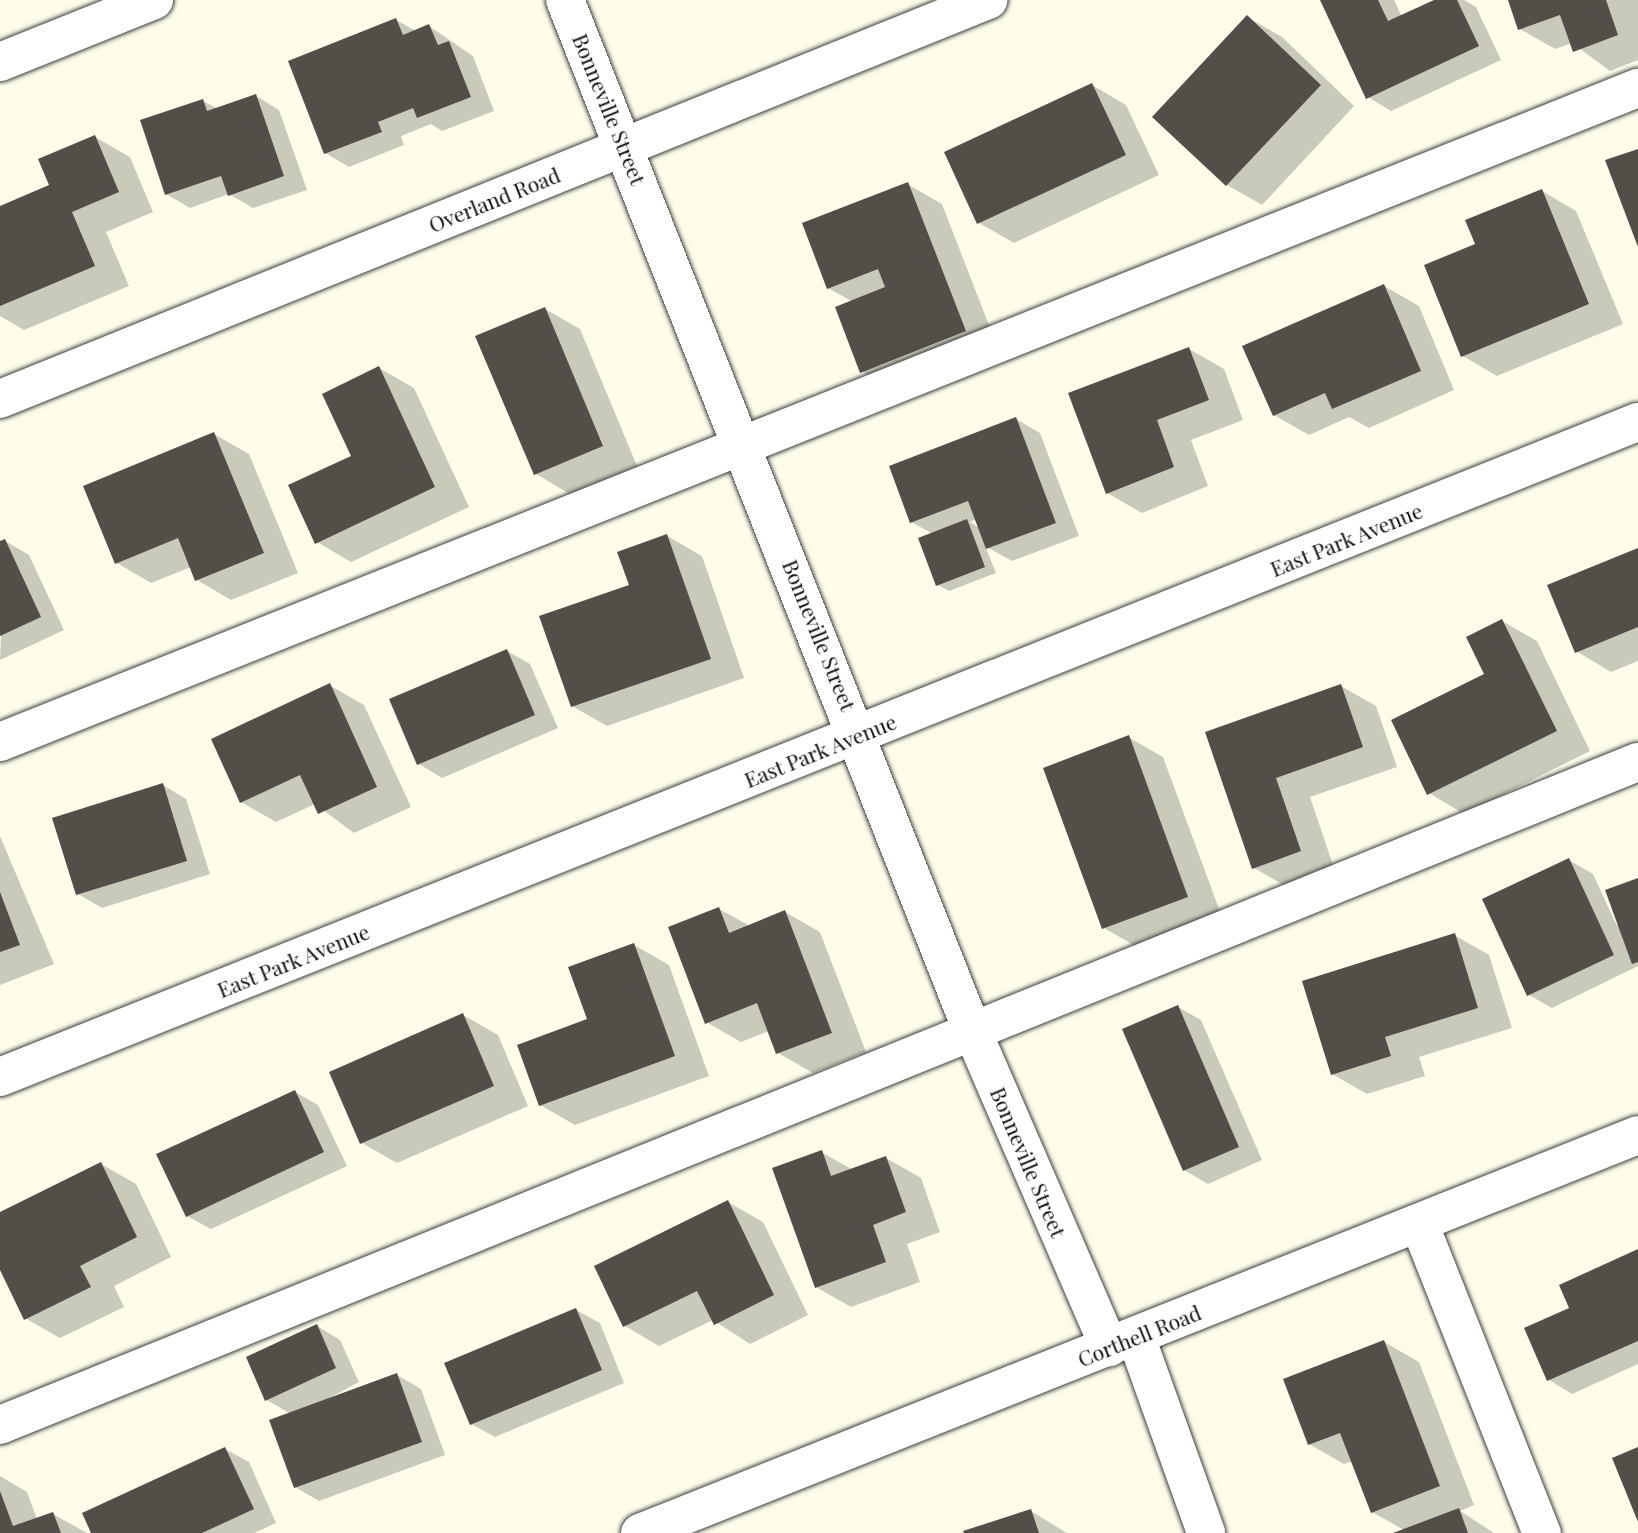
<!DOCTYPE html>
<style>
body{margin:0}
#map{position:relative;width:1638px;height:1533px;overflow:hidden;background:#fdfdea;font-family:"Playfair Display",serif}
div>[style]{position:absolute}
.shadow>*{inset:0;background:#0003}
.building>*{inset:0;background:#534e48}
.roads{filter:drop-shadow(0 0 2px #3e3e3e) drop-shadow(0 0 2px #3e3e3e)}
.minor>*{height:38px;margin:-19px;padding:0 19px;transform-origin:19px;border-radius:19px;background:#fff}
span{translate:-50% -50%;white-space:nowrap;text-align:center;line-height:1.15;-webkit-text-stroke:7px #fff;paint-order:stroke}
.street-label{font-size:21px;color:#0b0b0b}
</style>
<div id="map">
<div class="shadow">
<div style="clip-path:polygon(1322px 0,1394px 0,1402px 17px,1438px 0,1464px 0,1476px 7px,1501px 60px,1391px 111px,1368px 97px)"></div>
<div style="clip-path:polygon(1509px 0,1638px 0,1638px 60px,1610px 71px,1572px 43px,1555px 49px,1520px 29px)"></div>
<div style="clip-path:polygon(1247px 17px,1282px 37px,1354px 106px,1262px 205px,1227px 185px,1155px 117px)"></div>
<div style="clip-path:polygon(396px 20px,416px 31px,429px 26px,473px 56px,494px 111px,442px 131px,431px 124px,401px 136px,404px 145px,349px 167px,325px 153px)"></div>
<div style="clip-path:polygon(1092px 85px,1126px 105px,1159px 175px,1014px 243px,979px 223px)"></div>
<div style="clip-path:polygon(256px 96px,279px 110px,307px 190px,253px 208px,229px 194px,190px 208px,166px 194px,203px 101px,218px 109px)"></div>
<div style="clip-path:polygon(95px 137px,130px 157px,153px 212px,106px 232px,129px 286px,24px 330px,0 316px,0 208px,51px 186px)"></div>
<div style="clip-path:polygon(907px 184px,942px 204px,999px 351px,896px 392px,861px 371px,853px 302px,828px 288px)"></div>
<div style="clip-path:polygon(1542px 191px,1576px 211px,1623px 324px,1497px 376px,1463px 356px,1478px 245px)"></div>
<div style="clip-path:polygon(1384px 286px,1419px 306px,1454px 390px,1369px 428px,1349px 417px,1309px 435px,1274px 415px)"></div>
<div style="clip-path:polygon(545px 309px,580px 329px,637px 466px,570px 494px,536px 474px)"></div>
<div style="clip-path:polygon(1189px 349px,1224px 369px,1243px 420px,1191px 440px,1208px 486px,1142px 513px,1107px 493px)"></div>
<div style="clip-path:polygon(379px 368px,414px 388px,469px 507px,351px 562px,317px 542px,353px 457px)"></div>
<div style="clip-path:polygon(evenodd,1016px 419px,1040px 433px,1079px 536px,1012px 561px,985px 546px,996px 573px,949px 591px,938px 585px,933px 534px,911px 522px,1016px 419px,977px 519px,981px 529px,970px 522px,977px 519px)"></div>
<div style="clip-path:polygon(214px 434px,249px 454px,298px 573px,231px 600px,197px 580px,191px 567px,151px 583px,117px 563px)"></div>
<div style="clip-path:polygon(667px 536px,702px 556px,744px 678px,607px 726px,572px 706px,631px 586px)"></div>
<div style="clip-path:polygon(5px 541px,29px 555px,64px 630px,0 660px)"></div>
<div style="clip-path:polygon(1638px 550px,1638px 661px,1611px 672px,1576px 651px)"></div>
<div style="clip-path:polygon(1502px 621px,1537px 641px,1590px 751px,1464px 814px,1429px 793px,1487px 675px)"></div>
<div style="clip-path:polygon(507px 651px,530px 664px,558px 728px,442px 778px,419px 764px)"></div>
<div style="clip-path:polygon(329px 685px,364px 705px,411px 807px,354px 833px,315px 804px,276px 822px,241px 802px)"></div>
<div style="clip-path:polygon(1341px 686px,1376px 706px,1397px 767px,1310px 797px,1335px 871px,1289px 888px,1254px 868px,1207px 733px)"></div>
<div style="clip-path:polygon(1128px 737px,1163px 757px,1222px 917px,1139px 948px,1104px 928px)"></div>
<div style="clip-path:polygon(163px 785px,186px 799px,210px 874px,102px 908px,78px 894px)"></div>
<div style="clip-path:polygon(0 836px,54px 964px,0 985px)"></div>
<div style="clip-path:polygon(1569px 860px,1593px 874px,1617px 926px,1638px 880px,1638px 966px,1552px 1008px,1529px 995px)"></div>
<div style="clip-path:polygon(719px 909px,750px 926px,785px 912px,820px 932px,866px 1052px,813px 1073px,778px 1053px,769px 1031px,741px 1042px,706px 1022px)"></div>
<div style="clip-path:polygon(1454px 935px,1489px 955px,1512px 1028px,1419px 1057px,1425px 1076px,1367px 1094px,1332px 1074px)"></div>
<div style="clip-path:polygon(634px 945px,669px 965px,709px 1076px,575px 1125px,540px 1105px)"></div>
<div style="clip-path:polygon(1178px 1007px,1201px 1020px,1262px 1160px,1208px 1184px,1184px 1170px)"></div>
<div style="clip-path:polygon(463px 1015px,498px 1035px,528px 1106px,397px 1163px,362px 1143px,331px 1073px)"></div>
<div style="clip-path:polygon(295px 1092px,318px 1105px,347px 1166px,211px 1229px,187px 1216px)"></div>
<div style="clip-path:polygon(821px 1152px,853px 1170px,886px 1158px,921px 1178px,940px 1232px,907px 1244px,920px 1282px,851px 1307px,816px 1287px)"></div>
<div style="clip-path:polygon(101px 1164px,136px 1184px,171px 1257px,114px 1286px,124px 1307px,60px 1338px,25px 1318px,0 1266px,0 1213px)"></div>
<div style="clip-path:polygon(728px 1202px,763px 1222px,808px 1315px,750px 1344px,713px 1320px,659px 1346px,625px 1326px)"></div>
<div style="clip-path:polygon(1638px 1251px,1638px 1364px,1572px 1394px,1549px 1380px)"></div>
<div style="clip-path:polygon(576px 1310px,600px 1323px,624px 1383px,495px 1437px,471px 1424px)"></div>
<div style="clip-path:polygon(317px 1326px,340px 1340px,359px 1382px,316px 1405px,397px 1375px,421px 1389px,445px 1455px,319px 1501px,295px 1487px,291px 1414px,267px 1400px)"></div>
<div style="clip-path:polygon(1384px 1342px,1419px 1362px,1474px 1505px,1460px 1511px,1494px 1533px,1397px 1533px,1404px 1530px,1372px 1512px,1353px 1461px,1344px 1464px,1309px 1444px)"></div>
<div style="clip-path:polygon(225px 1449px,249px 1462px,276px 1523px,254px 1533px,93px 1533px)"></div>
<div style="clip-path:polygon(0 1476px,27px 1492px,37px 1519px,53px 1514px,87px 1533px,0 1533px)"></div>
<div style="clip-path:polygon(1031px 1511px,1067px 1533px,966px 1533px)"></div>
</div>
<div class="building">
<div style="clip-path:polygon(1320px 0,1378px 0,1388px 21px,1434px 0,1457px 0,1479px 46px,1366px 99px)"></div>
<div style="clip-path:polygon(1508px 0,1606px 0,1618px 35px,1573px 52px,1560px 15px,1518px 30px)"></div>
<div style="clip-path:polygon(1247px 15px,1321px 85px,1226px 186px,1152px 117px)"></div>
<div style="clip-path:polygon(396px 18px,403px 35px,429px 24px,438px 45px,449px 41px,471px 97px,417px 118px,413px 108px,378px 122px,382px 132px,324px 154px,288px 61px)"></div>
<div style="clip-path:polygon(1092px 83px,1126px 155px,977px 224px,944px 152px)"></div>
<div style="clip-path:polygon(256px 94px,284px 176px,228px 196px,221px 176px,165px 195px,140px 120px,203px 99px,207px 111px)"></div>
<div style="clip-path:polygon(95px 135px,119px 192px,72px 212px,95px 266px,0 306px,0 206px,49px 185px,38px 159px)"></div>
<div style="clip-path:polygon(1638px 149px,1638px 247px,1605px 160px)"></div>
<div style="clip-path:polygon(908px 182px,966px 331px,860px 373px,835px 307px,885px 287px,878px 269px,827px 289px,802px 223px)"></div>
<div style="clip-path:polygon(1542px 189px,1589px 304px,1461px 357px,1424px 265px,1475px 244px,1465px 220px)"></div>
<div style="clip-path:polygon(1384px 284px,1421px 371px,1332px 409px,1325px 393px,1273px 416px,1242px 346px)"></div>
<div style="clip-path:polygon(545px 307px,603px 446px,534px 475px,475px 336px)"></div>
<div style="clip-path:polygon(1189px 347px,1209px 400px,1157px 420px,1174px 467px,1106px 494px,1068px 393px)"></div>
<div style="clip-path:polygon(379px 366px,435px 487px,315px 544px,288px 485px,351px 456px,322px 394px)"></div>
<div style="clip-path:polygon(1016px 417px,1056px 523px,986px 549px,968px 501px,910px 523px,889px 466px)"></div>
<div style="clip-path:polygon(214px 432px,264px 553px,195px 581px,178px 538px,115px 564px,83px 486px)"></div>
<div style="clip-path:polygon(967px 519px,985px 567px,936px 586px,918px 538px)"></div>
<div style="clip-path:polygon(667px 534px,711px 659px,571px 707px,539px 616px,629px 585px,617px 552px)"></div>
<div style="clip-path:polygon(5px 539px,41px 617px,0 636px,0 541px)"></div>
<div style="clip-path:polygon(1638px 548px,1638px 627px,1575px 653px,1547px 585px)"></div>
<div style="clip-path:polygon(1502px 619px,1557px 731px,1427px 795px,1391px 720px,1484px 674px,1466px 637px)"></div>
<div style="clip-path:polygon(507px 649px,535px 715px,417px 765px,389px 699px)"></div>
<div style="clip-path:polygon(330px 683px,377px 787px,318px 814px,300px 775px,240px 803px,211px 739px)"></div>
<div style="clip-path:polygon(1341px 684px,1363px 747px,1276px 778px,1301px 851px,1252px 869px,1205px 732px)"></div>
<div style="clip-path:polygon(1129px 735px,1188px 897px,1102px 929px,1043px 768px)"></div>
<div style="clip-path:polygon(163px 783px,187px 861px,76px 895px,52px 818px)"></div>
<div style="clip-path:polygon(1569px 858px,1614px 955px,1527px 996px,1482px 899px)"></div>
<div style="clip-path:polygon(1638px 878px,1638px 962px,1632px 964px,1605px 890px)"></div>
<div style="clip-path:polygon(0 892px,20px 945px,0 952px)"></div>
<div style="clip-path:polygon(719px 907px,729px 933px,785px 910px,832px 1033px,776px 1054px,757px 1003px,705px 1024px,668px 927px)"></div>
<div style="clip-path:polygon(1455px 933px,1478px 1008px,1385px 1037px,1391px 1056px,1331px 1075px,1302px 981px)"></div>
<div style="clip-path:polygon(634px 943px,675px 1056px,539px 1106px,517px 1045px,587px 1019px,568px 967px)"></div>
<div style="clip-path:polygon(1178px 1005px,1239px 1147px,1183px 1171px,1122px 1029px)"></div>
<div style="clip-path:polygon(463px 1013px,494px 1086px,360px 1144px,329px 1072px)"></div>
<div style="clip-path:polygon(295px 1090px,324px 1152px,186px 1217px,156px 1154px)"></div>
<div style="clip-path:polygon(822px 1150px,831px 1176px,886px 1156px,906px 1212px,873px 1225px,886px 1262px,815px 1288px,772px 1168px)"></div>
<div style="clip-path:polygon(101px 1162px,137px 1237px,80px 1266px,91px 1287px,24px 1320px,0 1270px,0 1212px)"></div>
<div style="clip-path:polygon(728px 1200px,774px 1295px,714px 1325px,697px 1291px,623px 1327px,594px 1266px)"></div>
<div style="clip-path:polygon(1638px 1249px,1638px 1341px,1547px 1381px,1524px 1328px,1569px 1308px,1559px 1285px)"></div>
<div style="clip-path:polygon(576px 1308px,602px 1370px,470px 1425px,444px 1363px)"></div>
<div style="clip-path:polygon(317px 1324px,336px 1368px,265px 1401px,246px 1357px)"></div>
<div style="clip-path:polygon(1384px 1340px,1440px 1486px,1371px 1513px,1340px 1433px,1308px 1445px,1283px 1379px)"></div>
<div style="clip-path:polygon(397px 1373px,422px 1442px,294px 1488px,269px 1420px)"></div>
<div style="clip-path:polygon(225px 1447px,254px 1509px,202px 1533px,91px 1533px,82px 1513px)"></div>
<div style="clip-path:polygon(1638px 1447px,1638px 1522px,1612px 1458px)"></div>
<div style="clip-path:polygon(0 1491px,13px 1526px,53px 1512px,61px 1533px,0 1533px)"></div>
<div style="clip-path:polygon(1459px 1508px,1468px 1533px,1393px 1533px)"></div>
<div style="clip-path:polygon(1031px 1509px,1039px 1533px,964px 1533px,963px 1531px)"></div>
</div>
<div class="roads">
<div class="minor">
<div style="left:565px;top:0;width:1105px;rotate:68.45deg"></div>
<div style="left:971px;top:1028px;width:348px;rotate:66.6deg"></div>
<div style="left:0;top:62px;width:166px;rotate:-21.9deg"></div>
<div style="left:0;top:399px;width:1066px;rotate:-21.99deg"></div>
<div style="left:0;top:742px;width:1764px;rotate:-21.77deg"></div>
<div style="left:0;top:1077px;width:1764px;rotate:-21.8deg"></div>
<div style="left:1419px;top:1223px;width:334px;rotate:68.4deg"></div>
<div style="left:1136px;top:1337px;width:208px;rotate:70.3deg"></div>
<div style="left:0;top:1425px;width:1767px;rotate:-22.04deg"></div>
<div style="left:640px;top:1533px;width:1074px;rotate:-21.74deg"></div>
</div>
</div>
<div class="street-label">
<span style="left:610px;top:109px;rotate:68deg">Bonneville Street</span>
<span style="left:494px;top:199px;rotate:-22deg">Overland Road</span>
<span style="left:1346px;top:539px;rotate:-22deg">East Park Avenue</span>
<span style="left:820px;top:635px;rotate:68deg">Bonneville Street</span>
<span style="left:820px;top:750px;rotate:-22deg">East Park Avenue</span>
<span style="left:293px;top:960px;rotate:-22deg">East Park Avenue</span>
<span style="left:1029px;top:1162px;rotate:67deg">Bonneville Street</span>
<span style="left:1139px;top:1335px;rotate:-22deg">Corthell Road</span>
</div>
</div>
